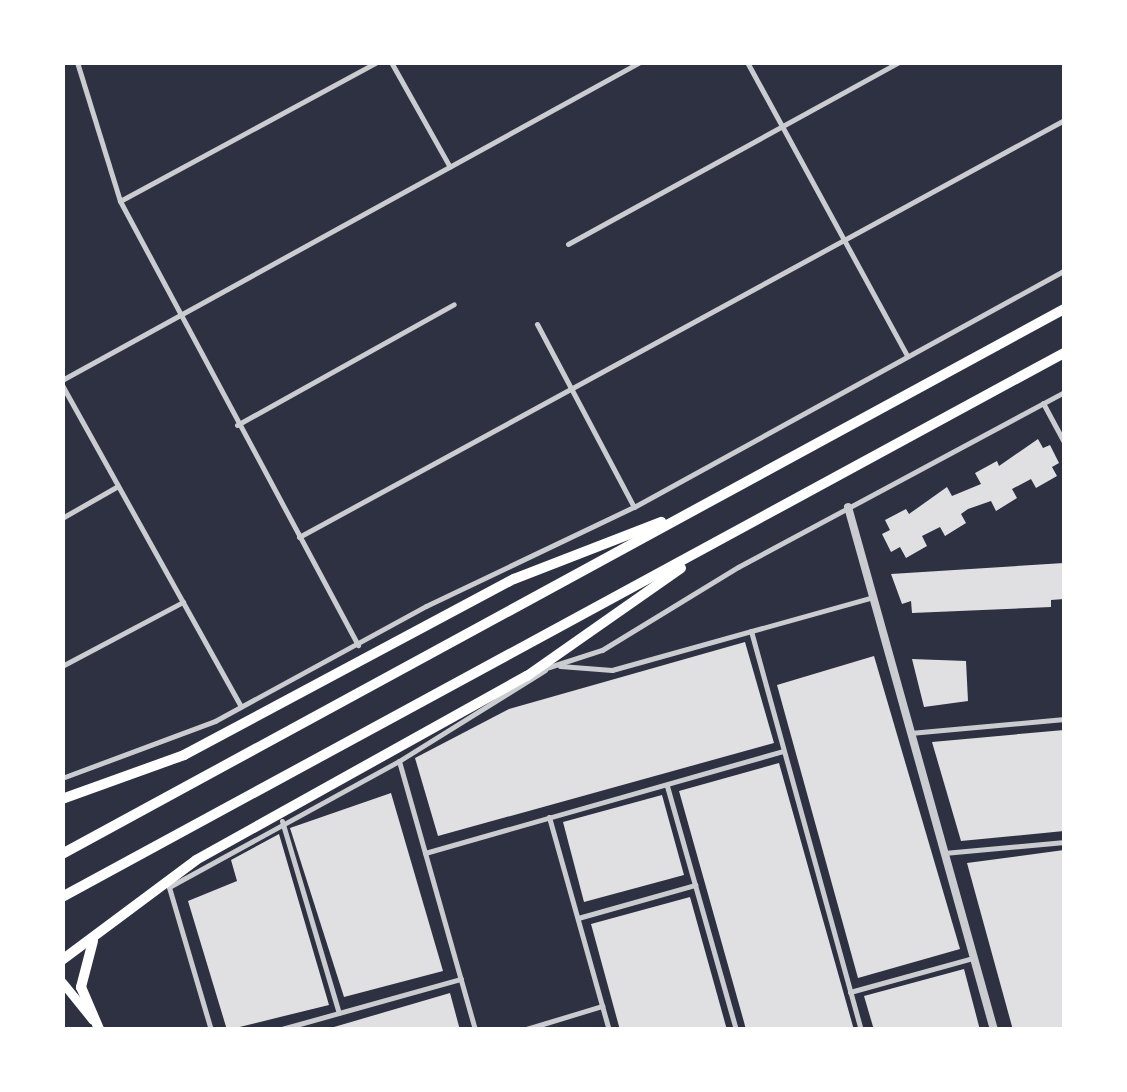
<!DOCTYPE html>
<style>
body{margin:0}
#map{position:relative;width:1127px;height:1092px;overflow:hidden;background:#2d3142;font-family:Rubik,sans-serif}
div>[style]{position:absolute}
.building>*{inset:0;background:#e0e0e3}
.minor>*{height:5px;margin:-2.5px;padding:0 2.5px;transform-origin:2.5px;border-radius:2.5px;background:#caccd0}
.tertiary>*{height:8px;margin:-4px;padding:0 4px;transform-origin:4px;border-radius:4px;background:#caccd0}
.primary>*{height:9px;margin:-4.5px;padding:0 4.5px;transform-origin:4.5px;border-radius:4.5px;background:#fff}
.motorway>*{height:10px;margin:-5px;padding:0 5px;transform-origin:5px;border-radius:5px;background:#fff}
span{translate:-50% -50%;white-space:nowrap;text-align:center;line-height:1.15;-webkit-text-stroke:9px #fff;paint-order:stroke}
.frame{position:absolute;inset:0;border:65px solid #fff;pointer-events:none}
</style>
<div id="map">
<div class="building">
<div style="clip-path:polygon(1038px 439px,1043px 448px,1050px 445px,1059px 463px,1052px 467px,1057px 476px,1036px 488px,1031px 479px,1012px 489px,1017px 498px,996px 511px,991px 501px,968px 509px,961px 514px,966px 523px,945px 536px,940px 527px,922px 536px,927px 546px,906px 558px,900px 547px,891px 552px,882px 534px,890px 530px,885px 520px,906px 509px,909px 514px,947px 487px,952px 496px,981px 484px,975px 473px,997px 461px,999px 466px)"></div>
<div style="clip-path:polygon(1064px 563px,1064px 599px,1051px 600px,1051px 607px,912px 613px,911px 601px,902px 604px,891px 574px)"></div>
<div style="clip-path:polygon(745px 642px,774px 743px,438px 836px,415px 758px,509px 709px)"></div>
<div style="clip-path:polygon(874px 656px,960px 949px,858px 978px,777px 685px)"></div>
<div style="clip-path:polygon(912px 659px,966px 661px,968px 701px,924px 707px)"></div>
<div style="clip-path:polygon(1064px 730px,1064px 831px,961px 841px,932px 742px)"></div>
<div style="clip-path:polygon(779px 763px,816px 895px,854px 1030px,746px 1030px,744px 1022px,679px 791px)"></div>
<div style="clip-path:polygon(391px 793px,443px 971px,344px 997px,290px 828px)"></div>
<div style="clip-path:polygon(662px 795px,684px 875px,584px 902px,563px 822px)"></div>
<div style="clip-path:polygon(279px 834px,329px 1005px,227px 1030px,188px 901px,237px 881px,231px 860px)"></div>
<div style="clip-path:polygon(1064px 850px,1064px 1030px,1013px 1030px,967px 863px)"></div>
<div style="clip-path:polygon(690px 897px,727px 1030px,620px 1030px,591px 924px)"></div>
<div style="clip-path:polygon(964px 969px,980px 1030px,874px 1030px,864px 996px)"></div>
<div style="clip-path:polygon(450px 993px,460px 1030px,335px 1030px,334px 1027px)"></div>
</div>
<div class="minor">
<div style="left:77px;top:62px;width:145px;rotate:72.8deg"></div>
<div style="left:120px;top:201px;width:504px;rotate:61.81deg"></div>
<div style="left:391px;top:62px;width:120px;rotate:60.7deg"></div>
<div style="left:747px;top:62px;width:335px;rotate:61.4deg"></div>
<div style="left:120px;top:201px;width:292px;rotate:-28.4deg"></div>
<div style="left:568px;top:244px;width:378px;rotate:-28.8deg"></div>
<div style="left:537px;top:324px;width:207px;rotate:62.1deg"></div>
<div style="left:62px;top:380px;width:660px;rotate:-28.82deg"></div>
<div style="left:62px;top:385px;width:368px;rotate:60.9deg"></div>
<div style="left:1043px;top:403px;width:44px;rotate:61.7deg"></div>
<div style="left:237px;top:425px;width:248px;rotate:-29.1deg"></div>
<div style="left:62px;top:518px;width:64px;rotate:-29.7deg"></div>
<div style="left:299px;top:537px;width:871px;rotate:-28.59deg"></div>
<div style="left:751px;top:631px;width:414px;rotate:74.6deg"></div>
<div style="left:62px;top:666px;width:137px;rotate:-27.9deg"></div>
<div style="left:560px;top:666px;width:52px;rotate:4.4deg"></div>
<div style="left:612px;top:670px;width:271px;rotate:-15.6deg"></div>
<div style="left:543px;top:669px;width:62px;rotate:-17.9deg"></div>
<div style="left:602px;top:650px;width:159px;rotate:-31.4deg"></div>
<div style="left:738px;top:567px;width:370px;rotate:-28.2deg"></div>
<div style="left:910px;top:733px;width:155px;rotate:-5.2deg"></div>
<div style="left:399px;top:761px;width:280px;rotate:74.2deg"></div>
<div style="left:62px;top:778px;width:163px;rotate:-20.4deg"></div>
<div style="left:215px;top:721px;width:240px;rotate:-28.6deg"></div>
<div style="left:426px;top:606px;width:230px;rotate:-25.5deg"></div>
<div style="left:634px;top:507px;width:491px;rotate:-28.8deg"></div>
<div style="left:667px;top:786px;width:254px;rotate:74.2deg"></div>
<div style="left:549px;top:817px;width:221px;rotate:74.3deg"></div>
<div style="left:282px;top:821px;width:200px;rotate:73.5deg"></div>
<div style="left:425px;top:853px;width:371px;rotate:-15.9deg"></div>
<div style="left:944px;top:853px;width:121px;rotate:-5.2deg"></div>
<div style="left:578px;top:918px;width:122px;rotate:-15.8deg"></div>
<div style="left:850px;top:992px;width:128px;rotate:-15.5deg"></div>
<div style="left:211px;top:1030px;width:149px;rotate:-106.4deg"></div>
<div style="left:169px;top:887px;width:262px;rotate:-28.7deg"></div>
<div style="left:399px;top:761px;width:172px;rotate:-31.9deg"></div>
<div style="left:278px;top:1030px;width:190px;rotate:-15.6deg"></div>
<div style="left:523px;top:1030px;width:83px;rotate:-16.9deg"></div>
</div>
<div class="tertiary">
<div style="left:848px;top:507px;width:543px;rotate:74.4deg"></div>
</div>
<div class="primary">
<div style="left:62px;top:982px;width:48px;rotate:51deg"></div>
</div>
<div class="motorway">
<div style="left:62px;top:799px;width:130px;rotate:-19.8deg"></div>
<div style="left:184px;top:755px;width:374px;rotate:-28.1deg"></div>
<div style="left:514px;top:579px;width:158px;rotate:-21.2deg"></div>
<div style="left:62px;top:854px;width:1141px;rotate:-28.54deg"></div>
<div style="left:62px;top:897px;width:1140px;rotate:-28.5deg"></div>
<div style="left:93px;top:941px;width:48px;rotate:104.6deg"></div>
<div style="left:81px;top:987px;width:46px;rotate:66.8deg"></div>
<div style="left:62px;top:960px;width:167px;rotate:-36.7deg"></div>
<div style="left:196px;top:860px;width:379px;rotate:-29.1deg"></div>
<div style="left:527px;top:676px;width:188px;rotate:-35deg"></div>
</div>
<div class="frame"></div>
</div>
